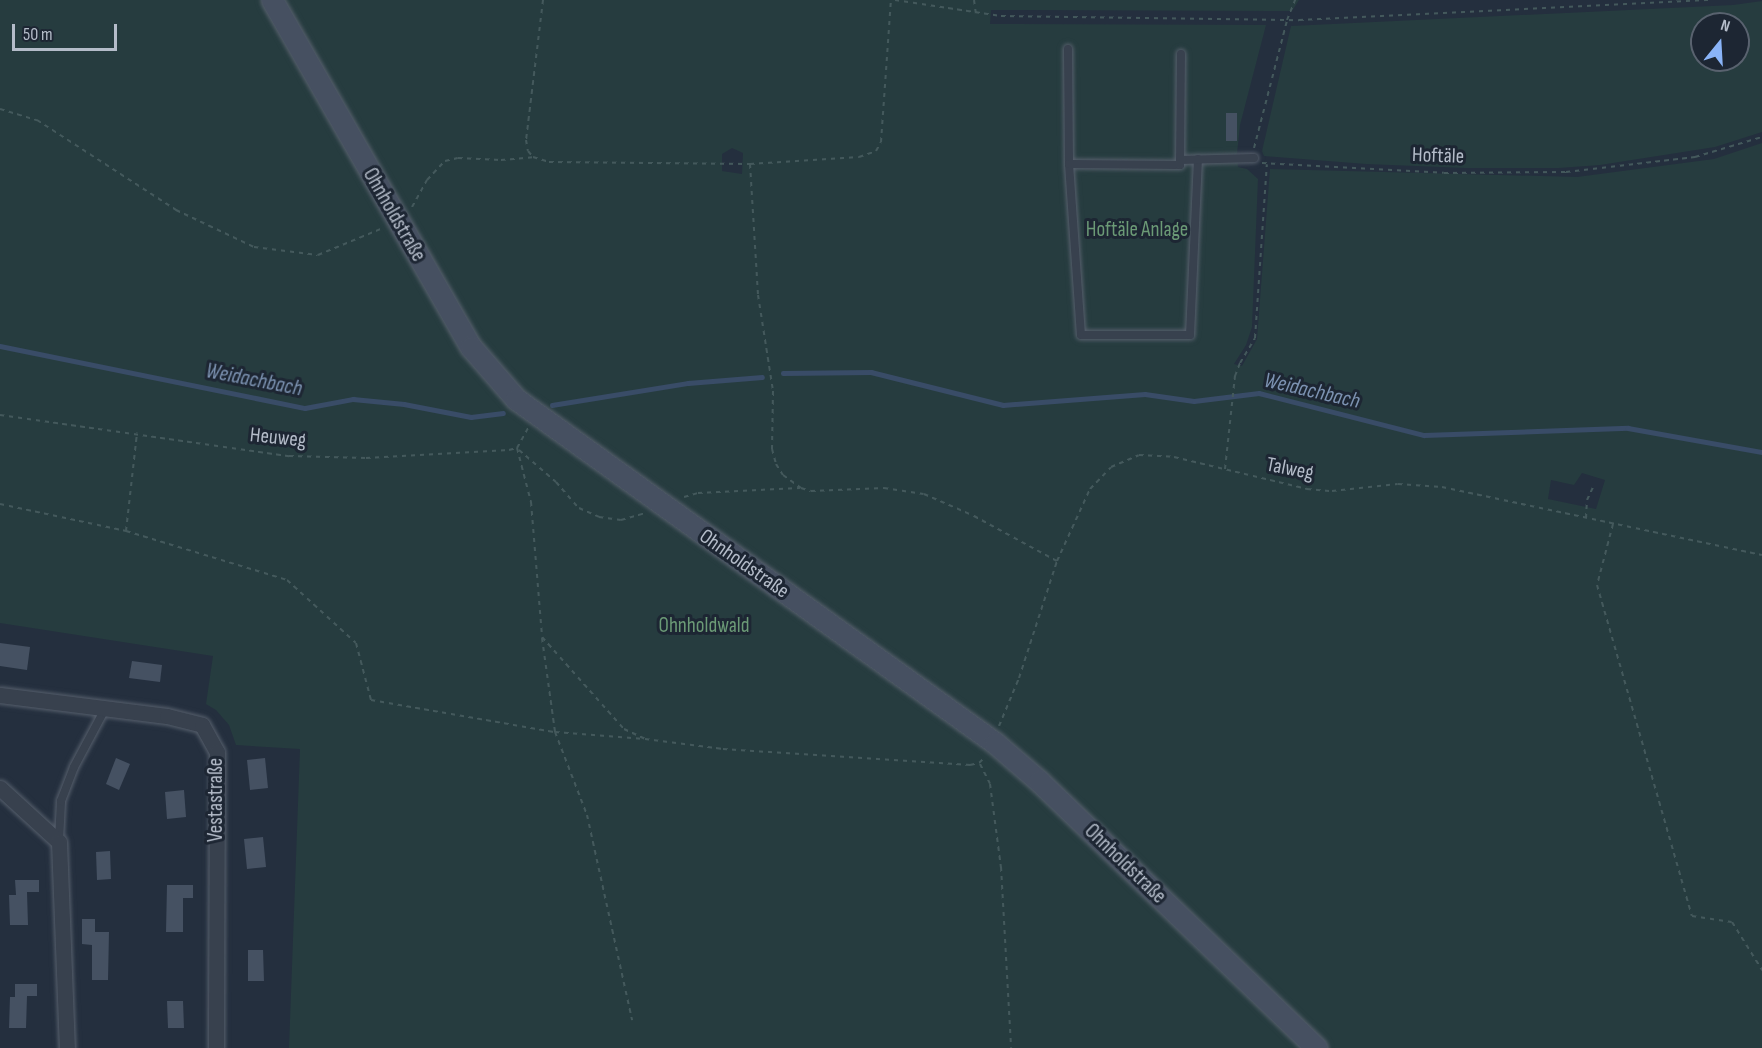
<!DOCTYPE html>
<meta charset="utf-8">
<style>
body{margin:0}
#map{position:relative;width:1762px;height:1048px;overflow:hidden;background:#242f3e;font-family:"Sofia Sans Condensed",sans-serif}
div>[style]{position:absolute}
.green>*{inset:0;background:#263c3f}
.stream>*{height:4.5px;margin:-2.25px;padding:0 2.25px;transform-origin:2.25px;border-radius:2.25px;background:#394c67}
.building>*{inset:0;background:#455162}
.path>*{height:2px;margin-top:-1px;transform-origin:0;background:repeating-linear-gradient(90deg,#44595c 0 4.5px,transparent 0 9px)}
.roads{filter:drop-shadow(0 0 2px #565f6c) drop-shadow(0 0 2px #565f6c)}
.lane>*{height:8px;margin:-4px;padding:0 4px;transform-origin:4px;border-radius:4px;background:#38414e}
.street>*{height:15px;margin:-7.5px;padding:0 7.5px;transform-origin:7.5px;border-radius:7.5px;background:#38414e}
.secondary>*{height:21px;margin:-10.5px;padding:0 10.5px;transform-origin:10.5px;border-radius:10.5px;background:#465061}
span{translate:-50% -50%;white-space:nowrap;text-align:center;line-height:1.15;-webkit-text-stroke:6px #1d2633;paint-order:stroke}
.street-label{font-size:21px;color:#b4bcc9}
.park-label{font-size:21px;color:#6b9a76}
.water-label{font-size:22px;color:#7c92b1;font-style:italic}
.north{position:absolute;left:1690px;top:12px;width:60px;height:60px;box-sizing:border-box;background:#1d2633;border:2px solid #59626f;border-radius:50%;rotate:18deg;font-size:16px;font-weight:700;line-height:24px;text-align:center;color:#b4bcc9}
.north::after{content:'';display:block;margin:auto;width:21px;height:27px;background:#8ab4f8;clip-path:polygon(50% 0,100% 100%,50% 72%,0 100%)}
.scale{position:absolute;left:12px;top:24px;width:105px;height:27px;box-sizing:border-box;border:3px solid #b4bcc9;border-top:0;padding-left:8px;font-size:18px;line-height:21px;white-space:nowrap;color:#b4bcc9;-webkit-text-stroke:4px #1d2633;paint-order:stroke}
</style>
<div id="map">
<div class="green">
<div style="clip-path:polygon(evenodd,0 0,1299px 0,1292px 11px,991px 10px,990px 24px,1266px 25px,1240px 125px,1237px 154px,1238px 167px,1247px 169px,1258px 179px,1252px 327px,1246px 345px,1234px 364px,1242px 366px,1257px 339px,1270px 169px,1577px 177px,1714px 159px,1762px 143px,1762px 1048px,289px 1048px,300px 749px,236px 745px,229px 725px,216px 710px,206px 704px,213px 656px,0 623px,0 0,732px 148px,743px 153px,742px 174px,722px 171px,722px 154px,732px 148px,0 0,1582px 473px,1605px 480px,1596px 509px,1548px 499px,1551px 480px,1574px 485px,1582px 473px)"></div>
<div style="clip-path:polygon(evenodd,1762px 1px,1762px 132px,1715px 147px,1600px 165px,1559px 168px,1465px 168px,1366px 164px,1264px 156px,1262px 151px,1291px 26px,1733px 5px,1762px 1px,1702px 24px,1738px 24px,1738px 60px,1702px 60px,1702px 24px)"></div>
</div>
<div class="stream">
<div style="left:0;top:346px;width:311px;rotate:11.5deg"></div>
<div style="left:305px;top:408px;width:49px;rotate:-10.6deg"></div>
<div style="left:353px;top:399px;width:51px;rotate:5.6deg"></div>
<div style="left:404px;top:404px;width:68px;rotate:11deg"></div>
<div style="left:471px;top:417px;width:32px;rotate:-7deg"></div>
<div style="left:783px;top:373px;width:88px;rotate:-0.7deg"></div>
<div style="left:871px;top:372px;width:136px;rotate:14deg"></div>
<div style="left:1003px;top:405px;width:142px;rotate:-4.4deg"></div>
<div style="left:1145px;top:394px;width:49px;rotate:8.1deg"></div>
<div style="left:1194px;top:401px;width:65px;rotate:-7deg"></div>
<div style="left:1259px;top:393px;width:170px;rotate:14.3deg"></div>
<div style="left:1424px;top:435px;width:204px;rotate:-2deg"></div>
<div style="left:1628px;top:428px;width:136px;rotate:10.2deg"></div>
<div style="left:552px;top:405px;width:138px;rotate:-9.2deg"></div>
<div style="left:688px;top:383px;width:74px;rotate:-4.6deg"></div>
</div>
<div class="building">
<div style="clip-path:polygon(1226px 113px,1237px 113px,1237px 141px,1226px 141px)"></div>
<div style="clip-path:polygon(0 643px,30px 647px,27px 670px,0 666px)"></div>
<div style="clip-path:polygon(132px 661px,162px 665px,160px 682px,129px 678px)"></div>
<div style="clip-path:polygon(116px 758px,130px 764px,119px 790px,106px 784px)"></div>
<div style="clip-path:polygon(265px 758px,268px 788px,250px 790px,247px 760px)"></div>
<div style="clip-path:polygon(184px 790px,186px 817px,167px 819px,165px 792px)"></div>
<div style="clip-path:polygon(263px 837px,266px 867px,247px 869px,244px 839px)"></div>
<div style="clip-path:polygon(110px 851px,111px 879px,97px 880px,96px 852px)"></div>
<div style="clip-path:polygon(15px 880px,39px 880px,39px 892px,27px 892px,28px 925px,10px 925px,9px 895px,16px 895px)"></div>
<div style="clip-path:polygon(167px 885px,193px 885px,193px 898px,183px 898px,183px 932px,166px 932px)"></div>
<div style="clip-path:polygon(82px 919px,95px 919px,95px 932px,109px 932px,108px 980px,92px 980px,92px 945px,82px 944px)"></div>
<div style="clip-path:polygon(248px 950px,263px 950px,264px 981px,248px 981px)"></div>
<div style="clip-path:polygon(15px 984px,37px 984px,37px 996px,27px 996px,26px 1028px,9px 1028px,10px 997px,15px 997px)"></div>
<div style="clip-path:polygon(167px 1001px,183px 1001px,184px 1028px,168px 1028px)"></div>
</div>
<div class="path">
<div style="left:543px;top:0;width:141px;rotate:96.9deg"></div>
<div style="left:526px;top:140px;width:11px;rotate:80deg"></div>
<div style="left:528px;top:151px;width:8px;rotate:50deg"></div>
<div style="left:533px;top:157px;width:17px;rotate:17deg"></div>
<div style="left:549px;top:162px;width:201px;rotate:0.6deg"></div>
<div style="left:750px;top:164px;width:109px;rotate:-3.7deg"></div>
<div style="left:859px;top:157px;width:18px;rotate:-19deg"></div>
<div style="left:876px;top:151px;width:10px;rotate:-61deg"></div>
<div style="left:881px;top:142px;width:142px;rotate:-86deg"></div>
<div style="left:895px;top:0;width:107px;rotate:8.6deg"></div>
<div style="left:1001px;top:16px;width:298px;rotate:0.8deg"></div>
<div style="left:1299px;top:20px;width:413px;rotate:-2.8deg"></div>
<div style="left:974px;top:0;width:14px;rotate:82deg"></div>
<div style="left:0;top:109px;width:39px;rotate:17deg"></div>
<div style="left:37px;top:120px;width:166px;rotate:32.9deg"></div>
<div style="left:176px;top:210px;width:86px;rotate:25.4deg"></div>
<div style="left:254px;top:247px;width:64px;rotate:7.1deg"></div>
<div style="left:318px;top:255px;width:70px;rotate:-22.6deg"></div>
<div style="left:1254px;top:148px;width:132px;rotate:-75.5deg"></div>
<div style="left:1287px;top:20px;width:22px;rotate:-68deg"></div>
<div style="left:1262px;top:163px;width:182px;rotate:3.1deg"></div>
<div style="left:1444px;top:173px;width:122px;rotate:-0.5deg"></div>
<div style="left:1566px;top:172px;width:130px;rotate:-6.6deg"></div>
<div style="left:1695px;top:157px;width:70px;rotate:-16.6deg"></div>
<div style="left:750px;top:164px;width:131px;rotate:86.5deg"></div>
<div style="left:758px;top:295px;width:97px;rotate:81.1deg"></div>
<div style="left:773px;top:391px;width:58px;rotate:91deg"></div>
<div style="left:772px;top:449px;width:16px;rotate:75deg"></div>
<div style="left:776px;top:464px;width:13px;rotate:58deg"></div>
<div style="left:783px;top:475px;width:22px;rotate:36deg"></div>
<div style="left:801px;top:488px;width:10px;rotate:17deg"></div>
<div style="left:811px;top:491px;width:73px;rotate:-2.4deg"></div>
<div style="left:884px;top:488px;width:40px;rotate:8.5deg"></div>
<div style="left:924px;top:494px;width:55px;rotate:23.7deg"></div>
<div style="left:974px;top:516px;width:94px;rotate:28.5deg"></div>
<div style="left:412px;top:207px;width:31px;rotate:-61deg"></div>
<div style="left:427px;top:180px;width:26px;rotate:-47deg"></div>
<div style="left:445px;top:161px;width:13px;rotate:-13deg"></div>
<div style="left:458px;top:158px;width:43px;rotate:2.7deg"></div>
<div style="left:501px;top:160px;width:32px;rotate:-5deg"></div>
<div style="left:0;top:415px;width:292px;rotate:8.1deg"></div>
<div style="left:289px;top:456px;width:77px;rotate:1.5deg"></div>
<div style="left:366px;top:458px;width:143px;rotate:-3.2deg"></div>
<div style="left:509px;top:450px;width:8px;rotate:-14deg"></div>
<div style="left:517px;top:448px;width:23px;rotate:-61deg"></div>
<div style="left:517px;top:448px;width:56px;rotate:75.5deg"></div>
<div style="left:531px;top:502px;width:135px;rotate:85.3deg"></div>
<div style="left:542px;top:637px;width:123px;rotate:48.3deg"></div>
<div style="left:624px;top:729px;width:23px;rotate:25deg"></div>
<div style="left:645px;top:739px;width:79px;rotate:7.3deg"></div>
<div style="left:723px;top:749px;width:248px;rotate:3.7deg"></div>
<div style="left:970px;top:765px;width:9px;rotate:-13deg"></div>
<div style="left:979px;top:763px;width:8px;rotate:-45deg"></div>
<div style="left:519px;top:450px;width:49px;rotate:40.9deg"></div>
<div style="left:556px;top:482px;width:35px;rotate:49deg"></div>
<div style="left:579px;top:508px;width:22px;rotate:24deg"></div>
<div style="left:599px;top:517px;width:22px;rotate:8deg"></div>
<div style="left:621px;top:520px;width:25px;rotate:-16deg"></div>
<div style="left:1225px;top:469px;width:94px;rotate:-83.9deg"></div>
<div style="left:1235px;top:376px;width:14px;rotate:-69deg"></div>
<div style="left:1240px;top:363px;width:29px;rotate:-59deg"></div>
<div style="left:1255px;top:338px;width:174px;rotate:-86.1deg"></div>
<div style="left:684px;top:497px;width:15px;rotate:-16deg"></div>
<div style="left:698px;top:493px;width:102px;rotate:-2.8deg"></div>
<div style="left:0;top:504px;width:129px;rotate:12.1deg"></div>
<div style="left:126px;top:531px;width:168px;rotate:16.9deg"></div>
<div style="left:287px;top:580px;width:93px;rotate:42.4deg"></div>
<div style="left:356px;top:643px;width:59px;rotate:75.3deg"></div>
<div style="left:371px;top:700px;width:187px;rotate:9.9deg"></div>
<div style="left:555px;top:732px;width:90px;rotate:4.4deg"></div>
<div style="left:1586px;top:518px;width:18px;rotate:-87deg"></div>
<div style="left:1587px;top:500px;width:17px;rotate:-65deg"></div>
<div style="left:1613px;top:524px;width:63px;rotate:104.7deg"></div>
<div style="left:1597px;top:585px;width:344px;rotate:74deg"></div>
<div style="left:1692px;top:916px;width:40px;rotate:8.5deg"></div>
<div style="left:1732px;top:922px;width:57px;rotate:58deg"></div>
<div style="left:126px;top:531px;width:99px;rotate:-83.6deg"></div>
<div style="left:542px;top:638px;width:95px;rotate:82.1deg"></div>
<div style="left:555px;top:732px;width:89px;rotate:68.9deg"></div>
<div style="left:587px;top:815px;width:210px;rotate:77.6deg"></div>
<div style="left:999px;top:726px;width:52px;rotate:-67.4deg"></div>
<div style="left:1019px;top:678px;width:123px;rotate:-72deg"></div>
<div style="left:1057px;top:561px;width:79px;rotate:-65.4deg"></div>
<div style="left:1090px;top:489px;width:30px;rotate:-46deg"></div>
<div style="left:1111px;top:467px;width:30px;rotate:-23deg"></div>
<div style="left:1139px;top:455px;width:35px;rotate:3deg"></div>
<div style="left:1174px;top:457px;width:137px;rotate:13.5deg"></div>
<div style="left:1307px;top:489px;width:25px;rotate:5deg"></div>
<div style="left:1332px;top:491px;width:66px;rotate:-6.1deg"></div>
<div style="left:1398px;top:484px;width:44px;rotate:3.9deg"></div>
<div style="left:1442px;top:487px;width:327px;rotate:12deg"></div>
<div style="left:980px;top:764px;width:22px;rotate:63deg"></div>
<div style="left:990px;top:784px;width:84px;rotate:82.5deg"></div>
<div style="left:1001px;top:867px;width:181px;rotate:86.8deg"></div>
</div>
<div class="roads">
<div class="lane">
<div style="left:1068px;top:49px;width:115px;rotate:89.5deg"></div>
<div style="left:1069px;top:164px;width:171px;rotate:86deg"></div>
<div style="left:1081px;top:335px;width:109px"></div>
<div style="left:1190px;top:335px;width:176px;rotate:-87.4deg"></div>
<div style="left:1180px;top:160px;width:74px;rotate:-1.5deg"></div>
<div style="left:1069px;top:164px;width:111px;rotate:0.5deg"></div>
<div style="left:1180px;top:165px;width:111px;rotate:-89.5deg"></div>
<div style="left:59px;top:840px;width:39px;rotate:-87deg"></div>
<div style="left:61px;top:801px;width:36px;rotate:-69deg"></div>
<div style="left:74px;top:767px;width:66px;rotate:-61.9deg"></div>
</div>
<div class="street">
<div style="left:0;top:695px;width:168px;rotate:7.2deg"></div>
<div style="left:167px;top:716px;width:36px;rotate:14deg"></div>
<div style="left:202px;top:725px;width:31px;rotate:61deg"></div>
<div style="left:217px;top:752px;width:296px;rotate:90.2deg"></div>
<div style="left:0;top:788px;width:80px;rotate:42.5deg"></div>
<div style="left:59px;top:842px;width:206px;rotate:87.8deg"></div>
</div>
<div class="secondary">
<div style="left:272px;top:0;width:400px;rotate:60.2deg"></div>
<div style="left:471px;top:347px;width:69px;rotate:49.1deg"></div>
<div style="left:516px;top:399px;width:590px;rotate:35.68deg"></div>
<div style="left:995px;top:743px;width:58px;rotate:40.8deg"></div>
<div style="left:1039px;top:781px;width:385px;rotate:43.9deg"></div>
</div>
</div>
<div class="street-label">
<span style="left:1438px;top:156px;rotate:2deg">Hoftäle</span>
<span style="left:394px;top:215px;rotate:60deg">Ohnholdstraße</span>
<span style="left:278px;top:438px;rotate:6deg">Heuweg</span>
<span style="left:1290px;top:469px;rotate:11deg">Talweg</span>
<span style="left:744px;top:564px;rotate:35deg">Ohnholdstraße</span>
<span style="left:216px;top:800px;rotate:-90deg">Vestastraße</span>
<span style="left:1125px;top:864px;rotate:44deg">Ohnholdstraße</span>
</div>
<div class="park-label">
<span style="left:1137px;top:230px">Hoftäle Anlage</span>
<span style="left:704px;top:626px">Ohnholdwald</span>
</div>
<div class="water-label">
<span style="left:254px;top:380px;rotate:11deg">Weidachbach</span>
<span style="left:1312px;top:391px;rotate:13deg">Weidachbach</span>
</div>
<div class="north">N</div>
<div class="scale">50 m</div>
</div>
